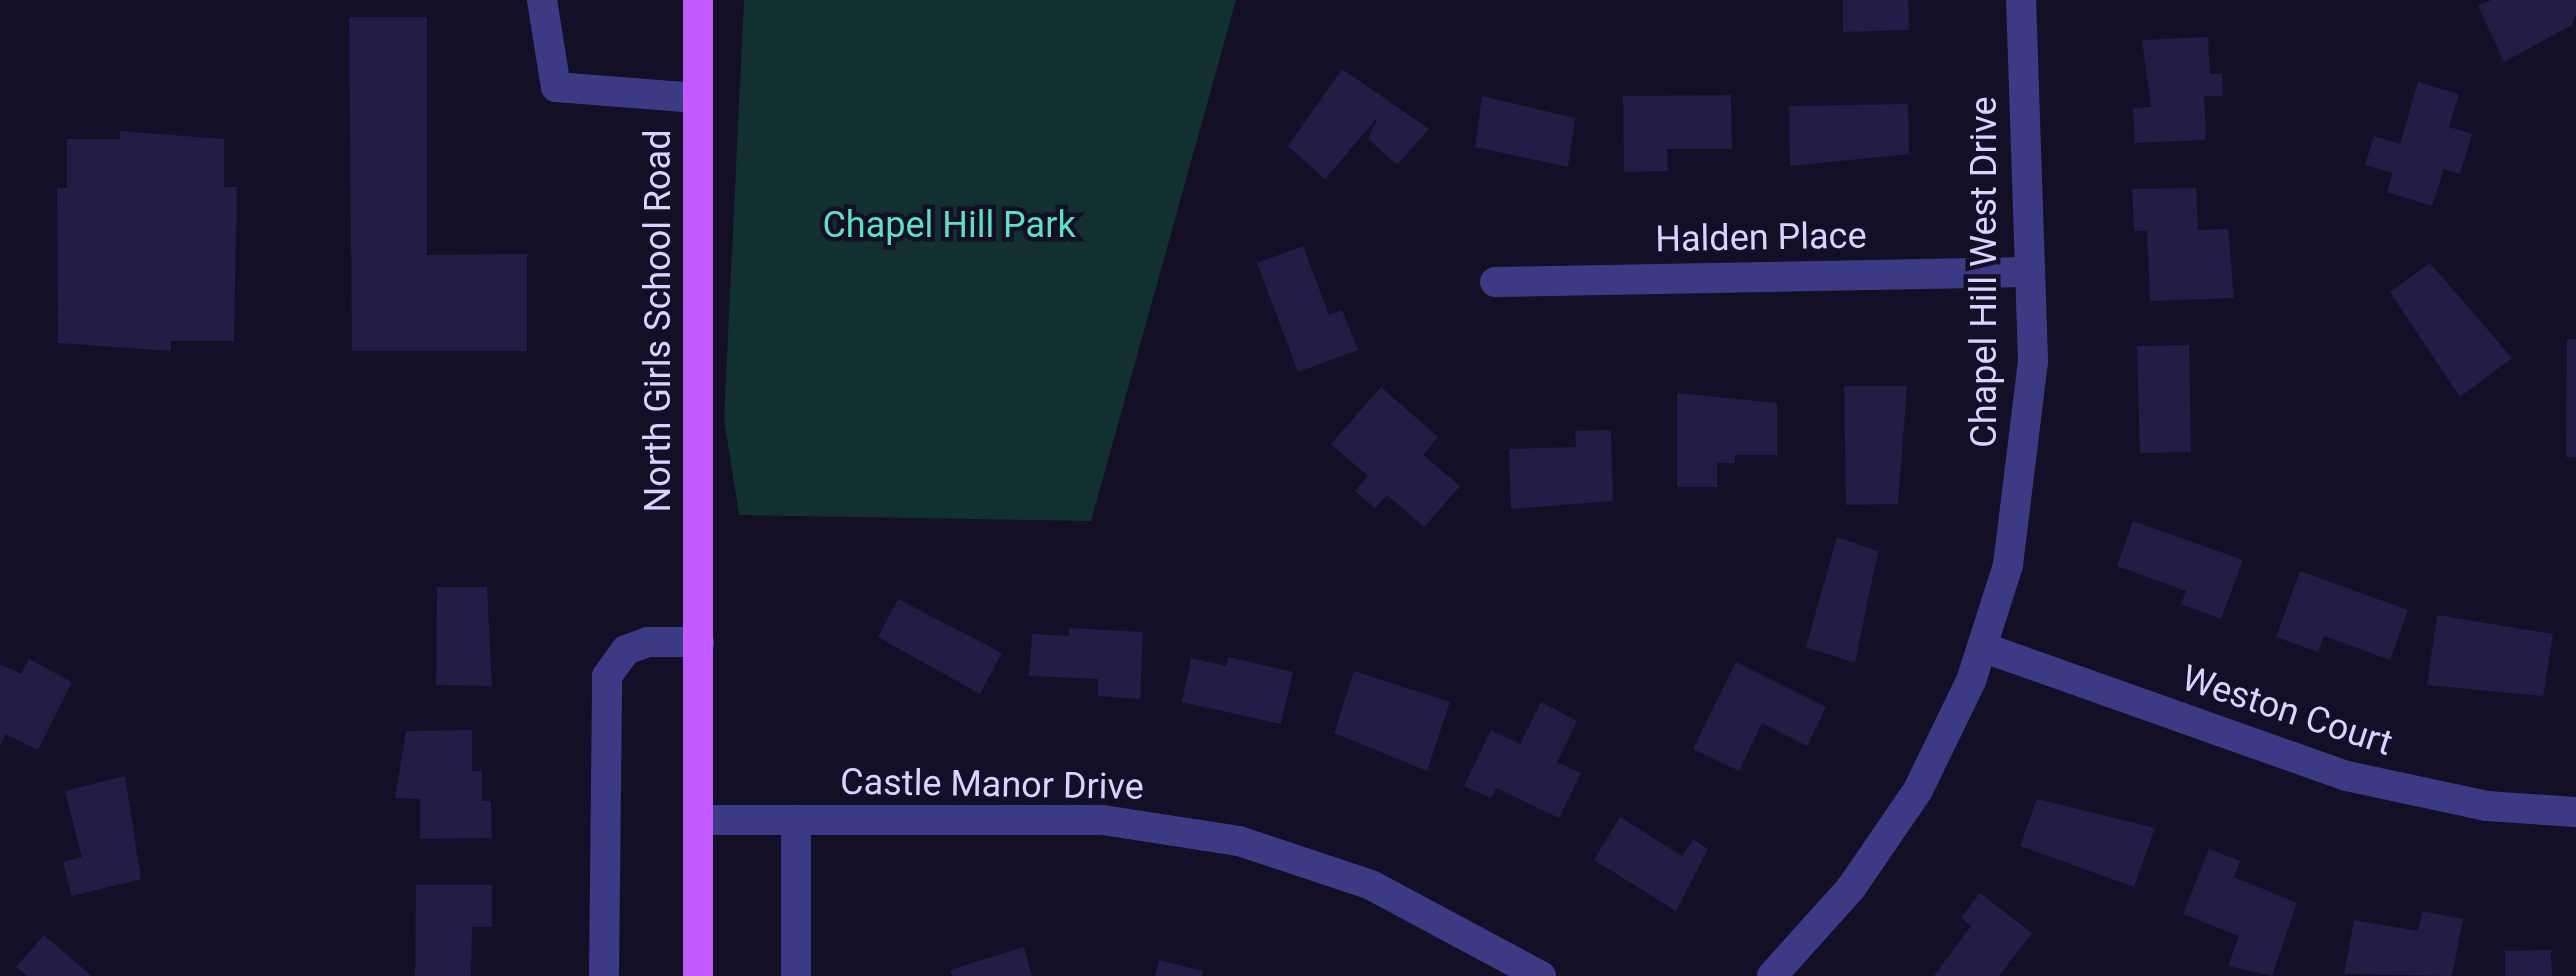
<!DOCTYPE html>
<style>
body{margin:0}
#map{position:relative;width:2576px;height:976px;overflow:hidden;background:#130f26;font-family:Roboto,sans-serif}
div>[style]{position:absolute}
.green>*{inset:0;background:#12302f}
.building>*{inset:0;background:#241b47}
.minor>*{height:30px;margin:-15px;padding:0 15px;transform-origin:15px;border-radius:15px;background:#3d3a85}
.major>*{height:30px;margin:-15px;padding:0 15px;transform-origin:15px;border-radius:15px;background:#c25bff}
span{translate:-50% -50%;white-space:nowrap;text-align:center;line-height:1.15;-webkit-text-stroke:9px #130f26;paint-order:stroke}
.park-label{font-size:36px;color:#5fe0c0}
.street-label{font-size:36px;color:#d9d4ff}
</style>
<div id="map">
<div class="green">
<div style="clip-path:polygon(744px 0,1236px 0,1091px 521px,739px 515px,724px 419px)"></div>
</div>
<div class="building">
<div style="clip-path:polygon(1843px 0,1908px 0,1909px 30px,1843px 32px)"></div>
<div style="clip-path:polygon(2491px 0,2576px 0,2576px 14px,2572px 25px,2504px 62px,2478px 6px)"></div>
<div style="clip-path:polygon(349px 17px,427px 17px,427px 255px,527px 254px,527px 351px,352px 351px)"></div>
<div style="clip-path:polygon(2208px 37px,2210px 74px,2222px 74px,2223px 96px,2204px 96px,2206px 140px,2135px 143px,2133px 108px,2151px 107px,2142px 40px)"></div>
<div style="clip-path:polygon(1342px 69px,1429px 129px,1397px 165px,1368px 139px,1378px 117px,1325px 179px,1288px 146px)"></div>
<div style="clip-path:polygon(2418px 82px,2459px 94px,2449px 127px,2472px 134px,2460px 174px,2444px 169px,2432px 206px,2387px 192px,2393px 173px,2365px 165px,2374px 136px,2400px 144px)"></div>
<div style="clip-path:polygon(1731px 95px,1732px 149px,1667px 149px,1668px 171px,1624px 172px,1623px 96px)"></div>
<div style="clip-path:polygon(1482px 96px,1575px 118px,1568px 167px,1475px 147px)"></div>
<div style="clip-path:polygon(1908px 104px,1909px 154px,1790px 166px,1789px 106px)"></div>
<div style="clip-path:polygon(120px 131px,224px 139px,224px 187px,237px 187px,234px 341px,171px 341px,171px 351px,58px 343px,57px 188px,67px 188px,67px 139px,120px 139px)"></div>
<div style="clip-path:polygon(2196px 188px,2198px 230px,2228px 229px,2234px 298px,2150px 301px,2147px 231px,2134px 231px,2132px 189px)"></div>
<div style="clip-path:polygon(1303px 246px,1329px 315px,1342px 310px,1358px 350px,1298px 372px,1257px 263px)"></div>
<div style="clip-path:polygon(2430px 263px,2512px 358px,2460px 397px,2390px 292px)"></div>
<div style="clip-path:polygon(2567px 339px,2576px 339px,2576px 457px,2566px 457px)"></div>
<div style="clip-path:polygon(2189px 345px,2191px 452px,2140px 453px,2137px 346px)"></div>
<div style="clip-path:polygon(1844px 386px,1907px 386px,1898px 504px,1846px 505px)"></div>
<div style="clip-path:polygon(1381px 387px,1438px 437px,1423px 455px,1460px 486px,1424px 527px,1387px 495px,1375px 508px,1355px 491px,1368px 476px,1331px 444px)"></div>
<div style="clip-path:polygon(1677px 393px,1777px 403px,1777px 455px,1735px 455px,1735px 463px,1717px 463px,1717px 487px,1677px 487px)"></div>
<div style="clip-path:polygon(1611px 430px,1613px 501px,1511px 509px,1509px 449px,1576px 447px,1575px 431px)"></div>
<div style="clip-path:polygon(2133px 521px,2243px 560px,2221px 619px,2181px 604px,2186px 591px,2117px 566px)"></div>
<div style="clip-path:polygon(1837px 537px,1878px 551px,1855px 663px,1806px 647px)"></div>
<div style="clip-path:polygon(2300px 571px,2408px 610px,2390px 660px,2324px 636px,2318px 652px,2276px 637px)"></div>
<div style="clip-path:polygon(437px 587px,487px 587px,492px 686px,436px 685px)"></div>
<div style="clip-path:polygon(898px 599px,1002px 653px,980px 694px,878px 637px)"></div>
<div style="clip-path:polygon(2437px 615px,2553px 634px,2543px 696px,2427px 685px)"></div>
<div style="clip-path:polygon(1069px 628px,1143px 632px,1140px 699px,1098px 696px,1098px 679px,1029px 676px,1032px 634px,1069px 636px)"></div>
<div style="clip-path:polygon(1228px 657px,1293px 672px,1281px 724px,1182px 702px,1191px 658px,1226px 666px)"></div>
<div style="clip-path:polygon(29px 659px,72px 682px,38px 750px,6px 734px,0 746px,0 664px,21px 674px)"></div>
<div style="clip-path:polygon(1736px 662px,1826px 707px,1807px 746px,1762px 723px,1739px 771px,1693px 749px)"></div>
<div style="clip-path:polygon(1354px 671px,1450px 702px,1427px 771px,1334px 733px)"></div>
<div style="clip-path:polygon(1541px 702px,1577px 721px,1557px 762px,1581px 773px,1559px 818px,1496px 788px,1491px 798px,1464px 786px,1491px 730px,1520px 744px)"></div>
<div style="clip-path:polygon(472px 730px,472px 771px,482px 771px,482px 801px,491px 801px,492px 838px,420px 839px,420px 799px,395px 798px,406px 731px)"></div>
<div style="clip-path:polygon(125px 776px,141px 879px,72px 896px,63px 862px,82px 857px,65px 791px)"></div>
<div style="clip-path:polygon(2037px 799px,2155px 828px,2134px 887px,2020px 846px)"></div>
<div style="clip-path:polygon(1620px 817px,1682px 856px,1693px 839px,1708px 849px,1676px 911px,1594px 860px)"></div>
<div style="clip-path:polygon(2209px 849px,2240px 861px,2234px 877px,2297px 903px,2272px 976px,2228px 966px,2239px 936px,2183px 914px)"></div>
<div style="clip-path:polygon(416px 885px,492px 885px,492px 927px,472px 927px,471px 976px,415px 976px)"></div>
<div style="clip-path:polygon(1980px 893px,2032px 933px,1999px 976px,1934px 976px,1971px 926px,1961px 918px)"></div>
<div style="clip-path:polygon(2422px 911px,2463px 919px,2452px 976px,2344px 974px,2354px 920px,2418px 931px)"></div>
<div style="clip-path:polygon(44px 935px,92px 976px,27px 976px,16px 967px)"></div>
<div style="clip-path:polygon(1024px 947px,1032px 976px,952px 976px,950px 970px)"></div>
<div style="clip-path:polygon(2551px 950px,2552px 976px,2505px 976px,2505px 951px)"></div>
<div style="clip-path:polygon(1159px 960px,1203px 971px,1202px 976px,1155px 976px)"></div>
</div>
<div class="minor">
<div style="left:542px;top:0;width:88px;rotate:80.9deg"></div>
<div style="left:556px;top:87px;width:141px;rotate:4.5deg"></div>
<div style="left:1495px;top:282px;width:533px;rotate:-1.07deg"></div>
<div style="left:1982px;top:647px;width:387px;rotate:19.5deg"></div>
<div style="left:2347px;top:776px;width:143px;rotate:12.1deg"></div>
<div style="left:2487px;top:806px;width:89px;rotate:3.9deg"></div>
<div style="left:698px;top:820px;width:405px"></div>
<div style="left:1103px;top:820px;width:138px;rotate:8.8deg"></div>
<div style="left:1239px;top:841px;width:139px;rotate:18.4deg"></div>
<div style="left:1371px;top:885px;width:193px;rotate:28.2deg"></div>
<div style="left:796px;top:821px;width:155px;rotate:90deg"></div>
<div style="left:604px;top:976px;width:300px;rotate:-89.4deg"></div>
<div style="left:607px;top:676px;width:32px;rotate:-54deg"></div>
<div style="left:626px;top:650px;width:23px;rotate:-20deg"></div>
<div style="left:648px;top:642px;width:51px"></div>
<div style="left:1772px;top:976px;width:118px;rotate:-48.1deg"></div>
<div style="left:1851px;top:888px;width:119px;rotate:-55.6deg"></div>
<div style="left:1918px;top:790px;width:121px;rotate:-64.1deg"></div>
<div style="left:1971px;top:681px;width:122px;rotate:-72.3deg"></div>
<div style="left:2008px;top:565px;width:207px;rotate:-83deg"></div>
<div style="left:2033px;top:360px;width:360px;rotate:-91.9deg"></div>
</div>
<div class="major">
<div style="left:698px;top:0;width:976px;rotate:90deg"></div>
</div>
<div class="park-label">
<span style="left:949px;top:226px">Chapel Hill Park</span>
</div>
<div class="street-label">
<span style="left:1761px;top:238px;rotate:-1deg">Halden Place</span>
<span style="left:1985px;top:272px;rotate:-90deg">Chapel Hill West Drive</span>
<span style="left:659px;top:321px;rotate:-90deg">North Girls School Road</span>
<span style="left:2287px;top:711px;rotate:18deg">Weston Court</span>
<span style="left:992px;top:785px;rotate:1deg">Castle Manor Drive</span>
</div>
</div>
